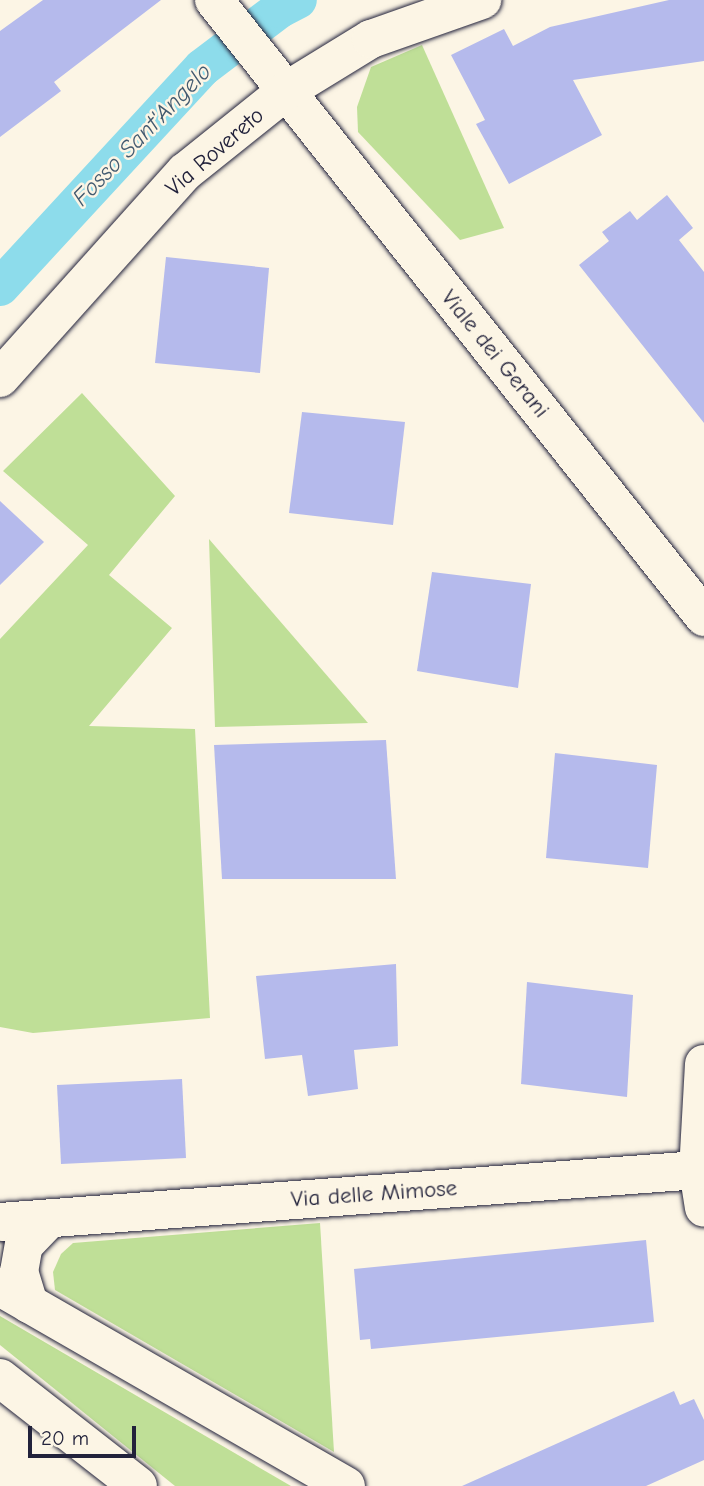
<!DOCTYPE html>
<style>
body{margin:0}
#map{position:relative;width:704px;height:1486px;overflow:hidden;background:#fcf5e5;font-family:"Comic Neue",sans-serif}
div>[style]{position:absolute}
.green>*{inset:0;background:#bfdf97}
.canal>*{height:38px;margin:-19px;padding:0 19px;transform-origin:19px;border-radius:19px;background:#8ddceb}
.building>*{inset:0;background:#b5baec}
.roads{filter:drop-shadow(0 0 2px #22223b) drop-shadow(0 0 2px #22223b)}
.street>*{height:38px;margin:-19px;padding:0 19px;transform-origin:19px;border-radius:19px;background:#fcf5e5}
.secondary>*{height:38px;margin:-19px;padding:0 19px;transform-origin:19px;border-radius:19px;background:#fcf5e5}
span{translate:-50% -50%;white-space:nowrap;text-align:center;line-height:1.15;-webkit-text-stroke:5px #fcf5e5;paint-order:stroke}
.street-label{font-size:23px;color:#22223b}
.water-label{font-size:24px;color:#425a70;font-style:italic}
.scale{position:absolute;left:28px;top:1426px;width:108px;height:32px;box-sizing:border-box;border:4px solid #22223b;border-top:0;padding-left:9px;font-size:21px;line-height:24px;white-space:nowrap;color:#22223b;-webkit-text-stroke:5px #fcf5e5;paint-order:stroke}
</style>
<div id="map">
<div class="green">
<div style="clip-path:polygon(422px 45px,504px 228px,460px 240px,358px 132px,357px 107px,371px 67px)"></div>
<div style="clip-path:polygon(82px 393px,175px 496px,109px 575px,172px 628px,89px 726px,195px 729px,210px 1018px,33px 1033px,0 1027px,0 639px,88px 545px,3px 471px)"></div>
<div style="clip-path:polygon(209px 539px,368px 723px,215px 727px)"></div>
<div style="clip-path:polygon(320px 1223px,334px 1452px,55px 1290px,53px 1272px,61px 1254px,73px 1243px)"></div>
<div style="clip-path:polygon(0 1316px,291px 1486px,175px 1486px,0 1345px)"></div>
</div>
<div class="canal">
<div style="left:0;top:287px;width:298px;rotate:-47.3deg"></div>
<div style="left:202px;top:68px;width:98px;rotate:-37.1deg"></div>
<div style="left:280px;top:9px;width:20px;rotate:-27deg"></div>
</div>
<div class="building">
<div style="clip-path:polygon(43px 0,161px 0,54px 82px,61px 91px,0 137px,0 31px)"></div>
<div style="clip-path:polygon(669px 0,704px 0,704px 61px,573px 80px,602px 135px,509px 184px,476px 124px,485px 120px,451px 55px,504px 29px,513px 46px,550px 27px)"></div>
<div style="clip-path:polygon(667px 195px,693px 228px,679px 240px,704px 272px,704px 423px,579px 265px,609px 241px,602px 232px,630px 211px,637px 220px)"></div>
<div style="clip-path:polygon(166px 257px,269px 268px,260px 373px,155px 363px)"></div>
<div style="clip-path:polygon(302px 412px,405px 422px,393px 525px,289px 513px)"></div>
<div style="clip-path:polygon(0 501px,44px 542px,0 585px)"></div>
<div style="clip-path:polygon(432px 572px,531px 584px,518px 688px,417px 671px)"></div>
<div style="clip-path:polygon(386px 740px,396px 879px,222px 879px,214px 745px)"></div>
<div style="clip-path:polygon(555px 753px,657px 765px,648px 868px,546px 858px)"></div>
<div style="clip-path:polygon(396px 964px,398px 1046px,354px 1050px,358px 1089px,308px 1096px,302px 1055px,265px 1059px,256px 976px)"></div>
<div style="clip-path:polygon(527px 982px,633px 995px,627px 1097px,521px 1084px)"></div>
<div style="clip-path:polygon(182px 1079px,186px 1158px,61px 1164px,57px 1085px)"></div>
<div style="clip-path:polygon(646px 1240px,654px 1322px,371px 1349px,370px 1339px,360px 1340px,354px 1269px)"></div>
<div style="clip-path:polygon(674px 1391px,680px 1405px,694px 1399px,704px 1420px,704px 1460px,646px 1486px,462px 1486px)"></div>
</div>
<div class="roads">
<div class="street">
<div style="left:704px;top:1064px;width:106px;rotate:93.2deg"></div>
<div style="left:698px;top:1170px;width:38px;rotate:81deg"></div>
<div style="left:0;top:1222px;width:700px;rotate:-4.26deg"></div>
<div style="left:29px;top:1304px;width:34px;rotate:-107deg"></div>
<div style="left:19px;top:1272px;width:27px;rotate:-80deg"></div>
<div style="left:24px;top:1245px;width:37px;rotate:-46deg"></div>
</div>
<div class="secondary">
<div style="left:214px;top:0;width:788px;rotate:51.54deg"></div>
<div style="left:0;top:378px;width:277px;rotate:-48.1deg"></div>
<div style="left:185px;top:172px;width:129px;rotate:-38.7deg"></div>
<div style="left:286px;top:91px;width:100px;rotate:-31.5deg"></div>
<div style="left:371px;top:39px;width:118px;rotate:-19.4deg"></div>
<div style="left:0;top:1287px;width:399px;rotate:29.9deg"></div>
<div style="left:0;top:1378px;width:175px;rotate:38deg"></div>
</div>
</div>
<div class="street-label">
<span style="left:215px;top:152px;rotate:-41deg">Via Rovereto</span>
<span style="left:495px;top:354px;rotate:51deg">Viale dei Gerani</span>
<span style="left:374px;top:1194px;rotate:-4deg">Via delle Mimose</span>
</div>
<div class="water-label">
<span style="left:142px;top:135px;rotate:-46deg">Fosso Sant'Angelo</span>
</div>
<div class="scale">20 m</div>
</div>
